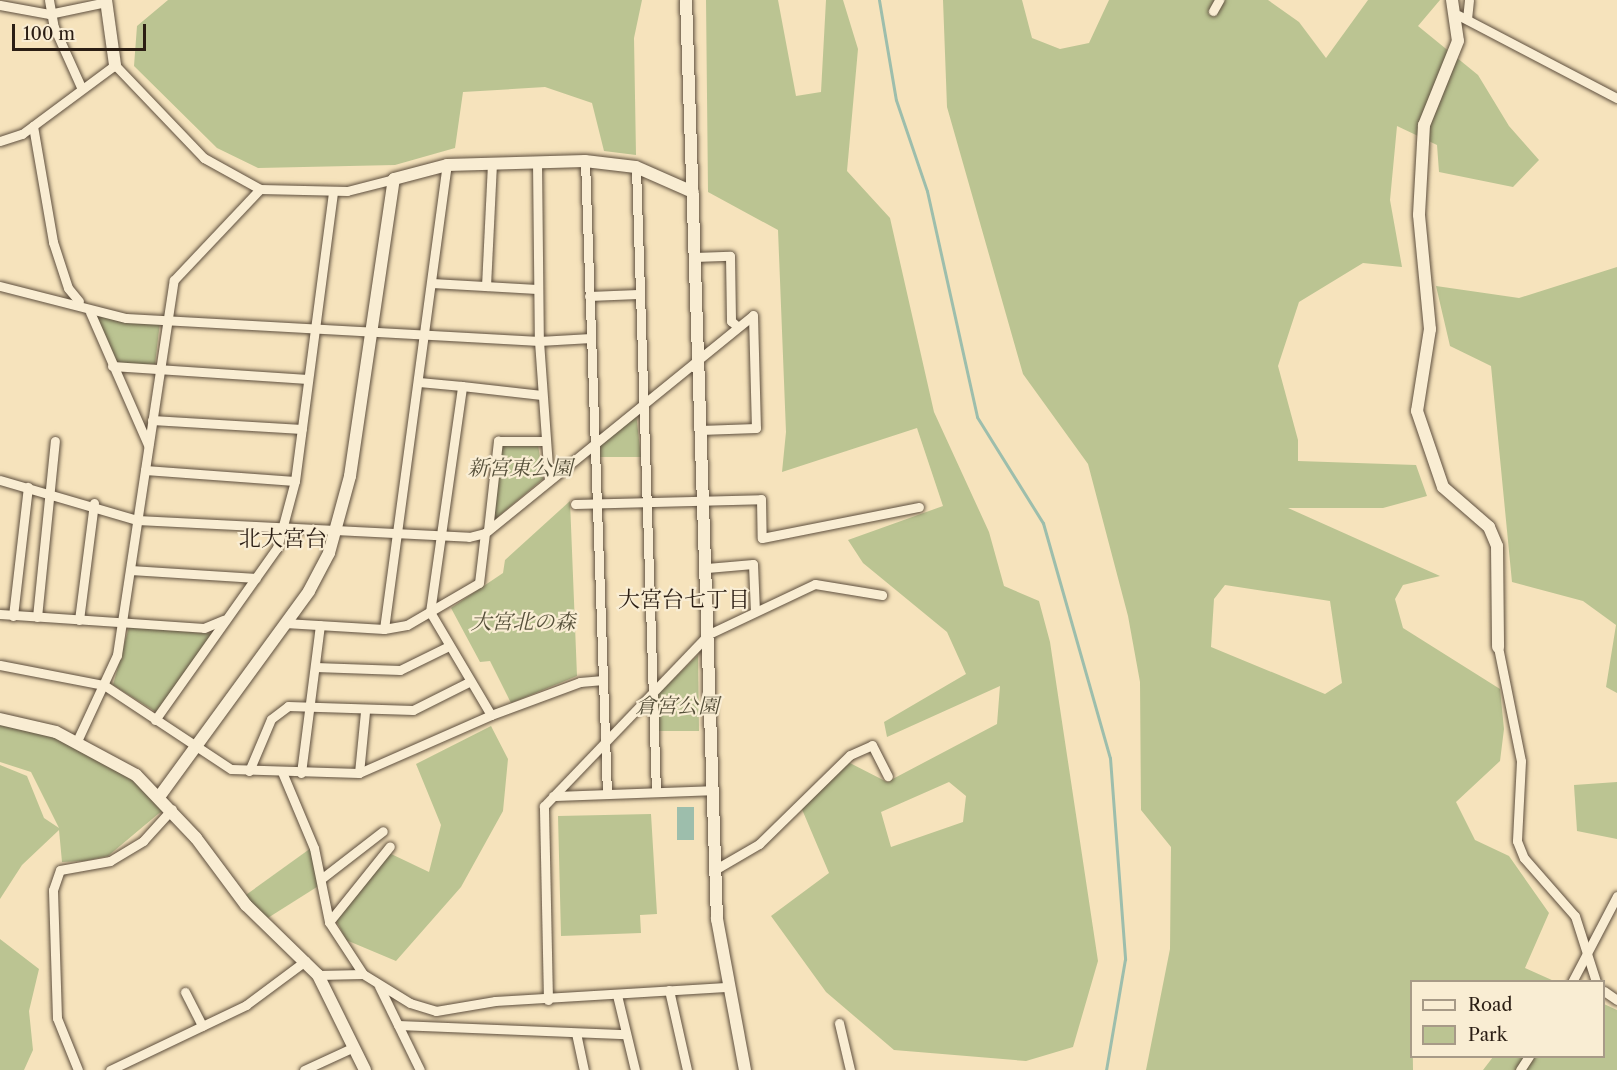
<!DOCTYPE html>
<meta charset="utf-8">
<style>
body{margin:0}
#map{position:relative;width:1617px;height:1070px;overflow:hidden;background:#f6e3bc;font-family:"Libre Caslon Text","Noto Serif JP",serif}
div>[style]{position:absolute}
.green>*{inset:0;background:#bbc492}
.water>*{inset:0;background:#9dbeac}
.stream>*{height:3px;margin:-1.5px;padding:0 1.5px;transform-origin:1.5px;border-radius:1.5px;background:#9dbeac}
.roads{filter:drop-shadow(0 0 2px #5e4f3e) drop-shadow(0 0 2px #5e4f3e)}
.street>*{height:9px;margin:-4.5px;padding:0 4.5px;transform-origin:4.5px;border-radius:4.5px;background:#f9edd3}
.secondary>*{height:12px;margin:-6px;padding:0 6px;transform-origin:6px;border-radius:6px;background:#f9edd3}
span{translate:-50% -50%;white-space:nowrap;text-align:center;line-height:1.15;-webkit-text-stroke:4.5px #f9edd3;paint-order:stroke}
.park-label{font-size:21px;color:#56503a;font-style:italic}
.neighbourhood-label{font-size:22px;color:#2b1e14}
.legend{position:absolute;left:1410px;top:980px;width:195px;height:78px;box-sizing:border-box;background:#f9edd3;border:2px solid #a79a87;margin:0;padding:8px 10px;list-style:none;font-size:18px;color:#2b1e14}
.legend li{display:flex;align-items:center;gap:12px;height:30px}
.legend b{width:30px;border:2px solid #a79a87}
.scale{position:absolute;left:12px;top:24px;width:134px;height:27px;box-sizing:border-box;border:3px solid #2b1e14;border-top:0;padding-left:8px;font-size:18px;line-height:21px;white-space:nowrap;color:#2b1e14;-webkit-text-stroke:4px #f9edd3;paint-order:stroke}
</style>
<div id="map">
<div class="green">
<div style="clip-path:polygon(168px 0,642px 0,634px 38px,636px 155px,604px 151px,592px 103px,545px 87px,463px 92px,455px 148px,395px 165px,258px 168px,217px 148px,134px 66px,137px 26px)"></div>
<div style="clip-path:polygon(evenodd,706px 0,778px 0,796px 96px,821px 92px,826px 0,843px 0,858px 49px,847px 171px,890px 218px,934px 412px,989px 532px,1004px 586px,1039px 601px,1050px 642px,1098px 961px,1073px 1047px,1026px 1061px,894px 1050px,826px 992px,771px 916px,829px 873px,801px 807px,846px 761px,887px 782px,997px 724px,1000px 686px,887px 737px,884px 722px,966px 674px,947px 632px,863px 563px,848px 540px,943px 506px,917px 428px,782px 472px,786px 432px,778px 230px,708px 192px,706px 0,949px 782px,966px 796px,963px 822px,891px 847px,881px 812px,949px 782px)"></div>
<div style="clip-path:polygon(evenodd,943px 0,1022px 0,1032px 38px,1060px 49px,1089px 43px,1109px 0,1268px 0,1299px 22px,1326px 58px,1368px 0,1440px 0,1418px 26px,1478px 75px,1509px 126px,1539px 160px,1513px 187px,1439px 172px,1437px 145px,1397px 126px,1390px 200px,1402px 267px,1363px 263px,1299px 302px,1278px 366px,1298px 440px,1298px 461px,1416px 465px,1427px 496px,1383px 508px,1288px 508px,1440px 576px,1403px 585px,1395px 599px,1403px 628px,1500px 689px,1504px 729px,1500px 761px,1456px 802px,1475px 840px,1509px 856px,1549px 913px,1525px 968px,1554px 981px,1412px 982px,1413px 1070px,1146px 1070px,1170px 949px,1171px 847px,1141px 810px,1140px 682px,1128px 616px,1088px 464px,1023px 374px,947px 107px,943px 0,1225px 585px,1330px 601px,1342px 683px,1325px 694px,1211px 647px,1214px 599px,1225px 585px)"></div>
<div style="clip-path:polygon(1617px 267px,1617px 693px,1606px 687px,1616px 625px,1583px 601px,1512px 582px,1491px 366px,1450px 346px,1436px 286px,1519px 298px)"></div>
<div style="clip-path:polygon(93px 314px,160px 322px,155px 364px,114px 364px)"></div>
<div style="clip-path:polygon(636px 413px,641px 457px,597px 457px,597px 446px)"></div>
<div style="clip-path:polygon(501px 444px,538px 444px,543px 479px,494px 520px)"></div>
<div style="clip-path:polygon(570px 501px,577px 676px,511px 703px,490px 661px,480px 662px,451px 608px,503px 573px,505px 560px)"></div>
<div style="clip-path:polygon(129px 627px,214px 634px,156px 712px,113px 685px)"></div>
<div style="clip-path:polygon(698px 655px,699px 731px,656px 731px,655px 697px)"></div>
<div style="clip-path:polygon(0 722px,53px 735px,130px 776px,164px 809px,108px 856px,85px 861px,62px 862px,59px 830px,22px 865px,0 899px,0 765px,27px 776px,44px 818px,59px 828px,31px 772px,0 762px)"></div>
<div style="clip-path:polygon(491px 726px,508px 759px,503px 811px,461px 887px,396px 961px,346px 940px,335px 918px,387px 852px,429px 872px,441px 825px,416px 764px)"></div>
<div style="clip-path:polygon(1617px 782px,1617px 839px,1577px 831px,1574px 785px)"></div>
<div style="clip-path:polygon(651px 814px,657px 914px,640px 915px,641px 933px,561px 936px,558px 816px)"></div>
<div style="clip-path:polygon(311px 848px,320px 885px,263px 921px,243px 897px)"></div>
<div style="clip-path:polygon(0 939px,39px 969px,29px 1011px,33px 1050px,24px 1070px,0 1070px)"></div>
<div style="clip-path:polygon(1604px 1004px,1617px 1010px,1617px 1070px,1483px 1070px,1493px 1057px,1604px 1056px)"></div>
</div>
<div class="water">
<div style="clip-path:polygon(677px 807px,694px 807px,694px 840px,677px 840px)"></div>
</div>
<div class="stream">
<div style="left:879px;top:0;width:101px;rotate:80.4deg"></div>
<div style="left:896px;top:100px;width:96px;rotate:71.2deg"></div>
<div style="left:927px;top:191px;width:231px;rotate:77.5deg"></div>
<div style="left:977px;top:417px;width:125px;rotate:58.1deg"></div>
<div style="left:1043px;top:523px;width:244px;rotate:74.1deg"></div>
<div style="left:1110px;top:758px;width:202px;rotate:85.7deg"></div>
<div style="left:1125px;top:959px;width:113px;rotate:99.7deg"></div>
</div>
<div class="roads">
<div class="street">
<div style="left:49px;top:0;width:27px;rotate:80deg"></div>
<div style="left:54px;top:27px;width:66px;rotate:65.8deg"></div>
<div style="left:0;top:5px;width:50px;rotate:10.4deg"></div>
<div style="left:49px;top:14px;width:58px;rotate:-11.9deg"></div>
<div style="left:1213px;top:11px;width:13px;rotate:-61deg"></div>
<div style="left:1458px;top:15px;width:179px;rotate:27.6deg"></div>
<div style="left:1467px;top:19px;width:19px;rotate:-84deg"></div>
<div style="left:33px;top:126px;width:118px;rotate:80.2deg"></div>
<div style="left:53px;top:242px;width:48px;rotate:71.9deg"></div>
<div style="left:68px;top:288px;width:17px;rotate:50deg"></div>
<div style="left:0;top:141px;width:23px;rotate:-18deg"></div>
<div style="left:22px;top:134px;width:116px;rotate:-36.6deg"></div>
<div style="left:115px;top:65px;width:129px;rotate:46.3deg"></div>
<div style="left:204px;top:158px;width:64px;rotate:29deg"></div>
<div style="left:260px;top:189px;width:87px;rotate:1.3deg"></div>
<div style="left:347px;top:191px;width:49px;rotate:-14.3deg"></div>
<div style="left:537px;top:161px;width:180px;rotate:89.4deg"></div>
<div style="left:539px;top:341px;width:138px;rotate:85.9deg"></div>
<div style="left:585px;top:161px;width:633px;rotate:88.01deg"></div>
<div style="left:636px;top:167px;width:625px;rotate:88.17deg"></div>
<div style="left:694px;top:257px;width:36px;rotate:-2deg"></div>
<div style="left:730px;top:256px;width:65px;rotate:89.1deg"></div>
<div style="left:731px;top:321px;width:8px;rotate:40deg"></div>
<div style="left:432px;top:283px;width:105px;rotate:3.3deg"></div>
<div style="left:0;top:286px;width:130px;rotate:14.3deg"></div>
<div style="left:126px;top:318px;width:414px;rotate:3.2deg"></div>
<div style="left:539px;top:341px;width:52px;rotate:-3.3deg"></div>
<div style="left:486px;top:286px;width:124px;rotate:-87.2deg"></div>
<div style="left:589px;top:296px;width:49px;rotate:-2.3deg"></div>
<div style="left:90px;top:312px;width:145px;rotate:66.4deg"></div>
<div style="left:112px;top:366px;width:196px;rotate:3.8deg"></div>
<div style="left:419px;top:382px;width:43px;rotate:5.3deg"></div>
<div style="left:152px;top:420px;width:150px;rotate:3.4deg"></div>
<div style="left:145px;top:470px;width:150px;rotate:4.2deg"></div>
<div style="left:0;top:480px;width:143px;rotate:16.3deg"></div>
<div style="left:137px;top:520px;width:332px;rotate:2.9deg"></div>
<div style="left:469px;top:537px;width:16px;rotate:-14deg"></div>
<div style="left:485px;top:533px;width:345px;rotate:-39.1deg"></div>
<div style="left:753px;top:315px;width:113px;rotate:88.5deg"></div>
<div style="left:756px;top:428px;width:56px;rotate:178deg"></div>
<div style="left:575px;top:504px;width:186px;rotate:-1.5deg"></div>
<div style="left:761px;top:499px;width:39px;rotate:89deg"></div>
<div style="left:762px;top:538px;width:160px;rotate:-11.2deg"></div>
<div style="left:488px;top:530px;width:90px;rotate:-83.6deg"></div>
<div style="left:498px;top:441px;width:46px"></div>
<div style="left:707px;top:568px;width:46px;rotate:-5deg"></div>
<div style="left:753px;top:564px;width:47px;rotate:87.6deg"></div>
<div style="left:131px;top:570px;width:125px;rotate:3.7deg"></div>
<div style="left:0;top:614px;width:204px;rotate:3.9deg"></div>
<div style="left:204px;top:628px;width:21px;rotate:-23deg"></div>
<div style="left:13px;top:616px;width:130px;rotate:-83.4deg"></div>
<div style="left:37px;top:617px;width:177px;rotate:-84.2deg"></div>
<div style="left:79px;top:620px;width:118px;rotate:-82.7deg"></div>
<div style="left:285px;top:623px;width:99px;rotate:3.5deg"></div>
<div style="left:384px;top:629px;width:23px;rotate:-10deg"></div>
<div style="left:407px;top:625px;width:83px;rotate:-30.3deg"></div>
<div style="left:479px;top:583px;width:50px;rotate:-83.2deg"></div>
<div style="left:384px;top:629px;width:468px;rotate:-82.3deg"></div>
<div style="left:1498px;top:647px;width:116px;rotate:78.6deg"></div>
<div style="left:1521px;top:761px;width:80px;rotate:92.9deg"></div>
<div style="left:1517px;top:841px;width:18px;rotate:68deg"></div>
<div style="left:1524px;top:858px;width:77px;rotate:48.7deg"></div>
<div style="left:1575px;top:916px;width:69px;rotate:72.3deg"></div>
<div style="left:0;top:665px;width:106px;rotate:10.9deg"></div>
<div style="left:104px;top:685px;width:152px;rotate:33.5deg"></div>
<div style="left:231px;top:769px;width:128px;rotate:1.8deg"></div>
<div style="left:359px;top:773px;width:144px;rotate:-23.7deg"></div>
<div style="left:491px;top:715px;width:120px;rotate:-120.6deg"></div>
<div style="left:430px;top:612px;width:228px;rotate:-81.9deg"></div>
<div style="left:462px;top:386px;width:80px;rotate:6.5deg"></div>
<div style="left:315px;top:667px;width:85px;rotate:2deg"></div>
<div style="left:400px;top:670px;width:55px;rotate:-26.1deg"></div>
<div style="left:491px;top:715px;width:95px;rotate:-20.3deg"></div>
<div style="left:580px;top:682px;width:23px;rotate:-5deg"></div>
<div style="left:155px;top:720px;width:211px;rotate:-54.7deg"></div>
<div style="left:277px;top:548px;width:69px;rotate:-75deg"></div>
<div style="left:295px;top:481px;width:292px;rotate:-82.5deg"></div>
<div style="left:77px;top:741px;width:95px;rotate:-65.1deg"></div>
<div style="left:117px;top:655px;width:379px;rotate:-81.4deg"></div>
<div style="left:174px;top:280px;width:125px;rotate:-46.6deg"></div>
<div style="left:249px;top:771px;width:56px;rotate:-67.1deg"></div>
<div style="left:271px;top:719px;width:21px;rotate:-37deg"></div>
<div style="left:288px;top:706px;width:125px;rotate:1.8deg"></div>
<div style="left:413px;top:710px;width:63px;rotate:-26.6deg"></div>
<div style="left:282px;top:772px;width:82px;rotate:67.2deg"></div>
<div style="left:314px;top:848px;width:76px;rotate:78.5deg"></div>
<div style="left:329px;top:922px;width:62px;rotate:56.8deg"></div>
<div style="left:363px;top:974px;width:55px;rotate:31.7deg"></div>
<div style="left:410px;top:1003px;width:27px;rotate:17deg"></div>
<div style="left:436px;top:1011px;width:60px;rotate:-9.6deg"></div>
<div style="left:495px;top:1001px;width:231px;rotate:-3.5deg"></div>
<div style="left:301px;top:773px;width:149px;rotate:-82.7deg"></div>
<div style="left:359px;top:773px;width:61px;rotate:-84.4deg"></div>
<div style="left:553px;top:796px;width:160px;rotate:-2.1deg"></div>
<div style="left:716px;top:869px;width:50px;rotate:-30.2deg"></div>
<div style="left:759px;top:844px;width:127px;rotate:-44.4deg"></div>
<div style="left:850px;top:755px;width:24px;rotate:-24deg"></div>
<div style="left:872px;top:745px;width:35px;rotate:63deg"></div>
<div style="left:321px;top:879px;width:78px;rotate:-37.7deg"></div>
<div style="left:329px;top:922px;width:97px;rotate:-51.2deg"></div>
<div style="left:318px;top:975px;width:45px;rotate:-1.3deg"></div>
<div style="left:1572px;top:982px;width:97px;rotate:-62.4deg"></div>
<div style="left:379px;top:986px;width:93px;rotate:64deg"></div>
<div style="left:669px;top:990px;width:82px;rotate:77.3deg"></div>
<div style="left:1604px;top:991px;width:16px;rotate:35deg"></div>
<div style="left:185px;top:992px;width:38px;rotate:63deg"></div>
<div style="left:617px;top:995px;width:77px;rotate:76.5deg"></div>
<div style="left:548px;top:1000px;width:194px;rotate:-91.2deg"></div>
<div style="left:544px;top:806px;width:238px;rotate:-46.2deg"></div>
<div style="left:709px;top:634px;width:117px;rotate:-25.3deg"></div>
<div style="left:815px;top:584px;width:68px;rotate:9.3deg"></div>
<div style="left:839px;top:1023px;width:48px;rotate:76.8deg"></div>
<div style="left:398px;top:1025px;width:228px;rotate:2.3deg"></div>
<div style="left:576px;top:1033px;width:38px;rotate:78deg"></div>
<div style="left:78px;top:1070px;width:56px;rotate:-112deg"></div>
<div style="left:57px;top:1018px;width:128px;rotate:-91.8deg"></div>
<div style="left:53px;top:890px;width:21px;rotate:-71deg"></div>
<div style="left:60px;top:870px;width:51px;rotate:-10.2deg"></div>
<div style="left:110px;top:861px;width:39px;rotate:-31deg"></div>
<div style="left:143px;top:841px;width:43px;rotate:-47.8deg"></div>
<div style="left:110px;top:1070px;width:151px;rotate:-25.5deg"></div>
<div style="left:246px;top:1005px;width:74px;rotate:-36.7deg"></div>
<div style="left:304px;top:1070px;width:55px;rotate:-24.7deg"></div>
<div style="left:1520px;top:1070px;width:17px;rotate:-57deg"></div>
</div>
<div class="secondary">
<div style="left:106px;top:0;width:66px;rotate:82.1deg"></div>
<div style="left:686px;top:0;width:920px;rotate:88.07deg"></div>
<div style="left:717px;top:919px;width:154px;rotate:79.5deg"></div>
<div style="left:1452px;top:0;width:41px;rotate:81.7deg"></div>
<div style="left:1458px;top:41px;width:91px;rotate:112deg"></div>
<div style="left:1424px;top:125px;width:90px;rotate:93.2deg"></div>
<div style="left:1419px;top:215px;width:115px;rotate:84.5deg"></div>
<div style="left:1430px;top:329px;width:83px;rotate:99deg"></div>
<div style="left:1417px;top:411px;width:80px;rotate:71.1deg"></div>
<div style="left:1443px;top:487px;width:61px;rotate:41deg"></div>
<div style="left:1489px;top:527px;width:21px;rotate:67deg"></div>
<div style="left:1497px;top:546px;width:101px;rotate:89.4deg"></div>
<div style="left:0;top:719px;width:57px;rotate:13.1deg"></div>
<div style="left:56px;top:732px;width:91px;rotate:28.3deg"></div>
<div style="left:136px;top:775px;width:87px;rotate:46.4deg"></div>
<div style="left:196px;top:838px;width:84px;rotate:53.3deg"></div>
<div style="left:246px;top:905px;width:100px;rotate:44.2deg"></div>
<div style="left:318px;top:975px;width:106px;rotate:63.7deg"></div>
<div style="left:159px;top:797px;width:255px;rotate:-53.9deg"></div>
<div style="left:309px;top:591px;width:43px;rotate:-62.2deg"></div>
<div style="left:329px;top:553px;width:80px;rotate:-74.7deg"></div>
<div style="left:350px;top:476px;width:300px;rotate:-81.6deg"></div>
<div style="left:394px;top:179px;width:55px;rotate:-14.8deg"></div>
<div style="left:447px;top:165px;width:138px;rotate:-1.7deg"></div>
<div style="left:585px;top:161px;width:51px;rotate:6.7deg"></div>
<div style="left:636px;top:167px;width:62px;rotate:23.7deg"></div>
</div>
</div>
<div class="park-label">
<span style="left:520px;top:468px">新宮東公園</span>
<span style="left:523px;top:622px">大宮北の森</span>
<span style="left:677px;top:706px">倉宮公園</span>
</div>
<div class="neighbourhood-label">
<span style="left:283px;top:539px">北大宮台</span>
<span style="left:684px;top:600px">大宮台七丁目</span>
</div>
<ul class="legend">
<li><b style="height:8px;background:#f9edd3"></b>Road</li>
<li><b style="height:16px;background:#bbc492"></b>Park</li>
</ul>
<div class="scale">100 m</div>
</div>
